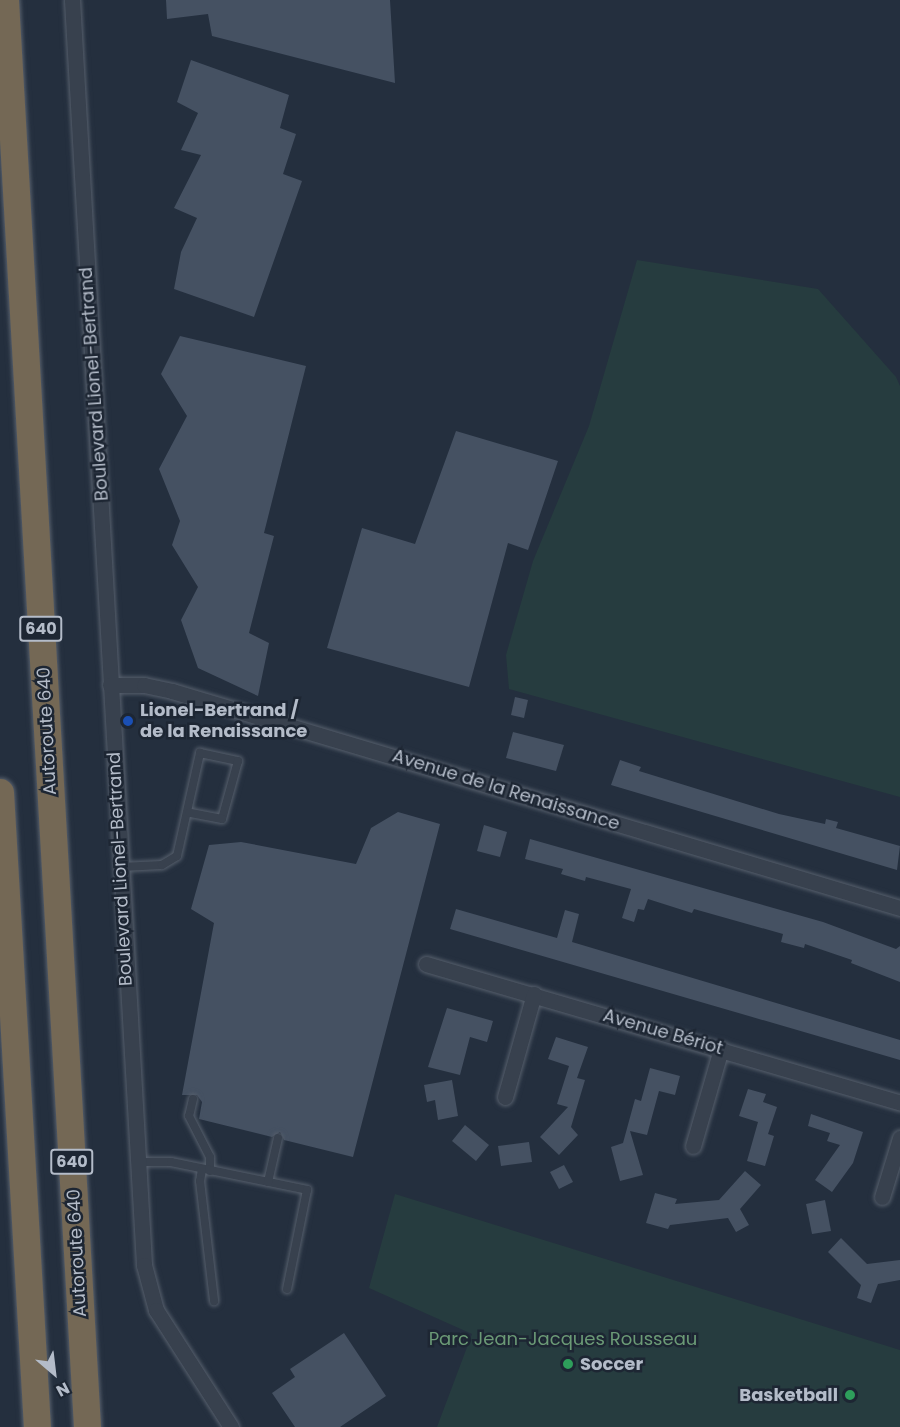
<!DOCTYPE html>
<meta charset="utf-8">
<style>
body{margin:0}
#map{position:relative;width:900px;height:1427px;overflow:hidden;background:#242f3e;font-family:Poppins,sans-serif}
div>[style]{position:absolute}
.green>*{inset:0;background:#263c3f}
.building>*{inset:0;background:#455162}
.roads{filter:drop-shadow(0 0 2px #565f6c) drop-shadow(0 0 2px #565f6c)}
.lane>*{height:8px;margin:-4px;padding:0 4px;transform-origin:4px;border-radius:4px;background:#38414e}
.street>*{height:15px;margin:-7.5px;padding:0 7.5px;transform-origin:7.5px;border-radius:7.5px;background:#38414e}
.highway>*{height:27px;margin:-13.5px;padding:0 13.5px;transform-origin:13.5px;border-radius:13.5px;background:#746855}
.dots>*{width:16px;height:16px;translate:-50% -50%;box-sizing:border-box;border:3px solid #1d2633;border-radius:50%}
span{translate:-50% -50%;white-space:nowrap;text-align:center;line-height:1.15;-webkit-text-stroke:5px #1d2633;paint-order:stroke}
.shield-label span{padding:2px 4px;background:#1d2633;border:2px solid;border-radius:4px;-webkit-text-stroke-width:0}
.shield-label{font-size:16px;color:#b4bcc9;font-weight:700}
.street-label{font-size:18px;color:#b4bcc9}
.poi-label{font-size:18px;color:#b4bcc9;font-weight:700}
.left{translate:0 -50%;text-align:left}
.right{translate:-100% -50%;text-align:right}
.park-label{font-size:18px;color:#6b9a76}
.north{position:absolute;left:24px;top:1343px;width:60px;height:60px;-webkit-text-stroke:4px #1d2633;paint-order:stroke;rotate:152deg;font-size:16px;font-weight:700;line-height:24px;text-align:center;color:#b4bcc9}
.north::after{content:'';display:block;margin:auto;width:21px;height:27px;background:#b4bcc9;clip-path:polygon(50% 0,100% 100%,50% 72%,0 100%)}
</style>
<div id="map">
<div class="green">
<div style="clip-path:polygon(637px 260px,818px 289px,896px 377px,900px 386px,900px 797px,509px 689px,506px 655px,533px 561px,589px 426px)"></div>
<div style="clip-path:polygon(395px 1194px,900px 1350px,900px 1427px,437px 1427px,472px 1334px,369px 1288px)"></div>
</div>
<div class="building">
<div style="clip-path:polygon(166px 0,390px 0,395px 83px,212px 36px,208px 14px,167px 19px)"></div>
<div style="clip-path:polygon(191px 60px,289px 95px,280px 128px,296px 134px,283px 174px,302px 181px,254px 317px,174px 289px,181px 252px,197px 218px,174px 208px,201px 155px,181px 150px,198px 113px,177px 102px)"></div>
<div style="clip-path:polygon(180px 336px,306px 366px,264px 533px,274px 536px,249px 633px,269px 643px,258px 696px,198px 668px,181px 620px,198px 587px,172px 545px,180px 521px,159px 469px,187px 416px,161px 374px)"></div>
<div style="clip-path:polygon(456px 431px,558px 461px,528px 550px,508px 543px,469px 687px,327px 648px,362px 528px,415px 544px)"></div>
<div style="clip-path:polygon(515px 697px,528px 700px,524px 718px,511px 715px)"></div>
<div style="clip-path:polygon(513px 732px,564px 745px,556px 771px,506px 758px)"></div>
<div style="clip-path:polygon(620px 760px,641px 767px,639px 771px,779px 814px,825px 824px,826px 819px,838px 822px,836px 828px,900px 846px,897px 870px,611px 785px)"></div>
<div style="clip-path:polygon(398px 812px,440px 824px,353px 1157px,284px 1140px,280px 1132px,272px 1137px,199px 1119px,202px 1102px,197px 1095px,182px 1095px,214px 923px,191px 909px,209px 845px,241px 842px,356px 864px,371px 828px)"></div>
<div style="clip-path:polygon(484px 825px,507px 832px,500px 857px,477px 851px)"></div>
<div style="clip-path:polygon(530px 839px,823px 922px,896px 949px,900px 946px,900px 982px,851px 963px,852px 960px,805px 944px,804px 948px,781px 942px,783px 934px,694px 909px,692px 913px,648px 899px,644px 910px,638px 909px,634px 922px,622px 918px,631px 889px,586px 877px,585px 881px,561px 874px,563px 869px,525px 859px)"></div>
<div style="clip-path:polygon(456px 909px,557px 938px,565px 910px,579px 914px,572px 942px,900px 1040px,900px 1060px,450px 929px)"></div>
<div style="clip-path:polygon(447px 1008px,493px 1021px,487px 1042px,470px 1037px,460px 1075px,428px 1067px)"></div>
<div style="clip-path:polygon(556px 1037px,588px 1047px,577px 1078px,585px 1080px,571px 1127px,578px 1135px,559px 1155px,540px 1137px,568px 1107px,557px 1104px,569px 1066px,548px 1059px)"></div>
<div style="clip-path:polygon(650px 1068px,680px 1076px,675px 1095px,659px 1091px,647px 1135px,630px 1131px,643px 1175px,620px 1181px,611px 1147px,623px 1143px,635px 1099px,641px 1101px)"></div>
<div style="clip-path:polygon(452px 1080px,458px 1116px,438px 1120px,435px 1100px,427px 1102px,424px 1085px)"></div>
<div style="clip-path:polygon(748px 1089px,766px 1094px,763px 1102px,777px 1107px,768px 1134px,774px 1136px,765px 1166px,747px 1161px,758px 1122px,739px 1116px)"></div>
<div style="clip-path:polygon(811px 1114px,863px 1132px,853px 1163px,832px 1192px,815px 1180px,840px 1145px,827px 1141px,830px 1133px,808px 1126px)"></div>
<div style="clip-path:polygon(465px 1125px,489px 1145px,476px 1161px,452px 1141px)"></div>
<div style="clip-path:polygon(529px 1142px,532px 1162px,501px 1166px,498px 1146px)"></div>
<div style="clip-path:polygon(564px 1165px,573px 1182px,559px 1189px,550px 1172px)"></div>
<div style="clip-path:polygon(745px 1171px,761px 1185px,740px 1209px,749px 1225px,736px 1232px,728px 1218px,670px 1225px,668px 1229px,646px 1223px,655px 1193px,677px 1199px,675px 1204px,719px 1200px)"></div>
<div style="clip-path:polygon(825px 1200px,831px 1231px,812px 1234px,806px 1204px)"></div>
<div style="clip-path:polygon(841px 1238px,867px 1264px,900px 1260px,900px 1280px,878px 1284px,871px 1303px,857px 1298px,861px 1285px,828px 1252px)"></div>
<div style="clip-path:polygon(344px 1333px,386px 1396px,340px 1427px,295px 1427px,272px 1393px,295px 1377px,290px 1369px)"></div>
</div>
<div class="roads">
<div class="lane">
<div style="left:121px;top:867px;width:41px;rotate:-2.8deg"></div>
<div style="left:162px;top:865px;width:17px;rotate:-31deg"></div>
<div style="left:177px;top:856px;width:106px;rotate:-77.4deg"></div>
<div style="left:200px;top:753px;width:39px;rotate:12deg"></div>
<div style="left:238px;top:761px;width:60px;rotate:105.4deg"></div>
<div style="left:222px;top:819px;width:33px;rotate:-169deg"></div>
<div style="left:193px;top:1099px;width:17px;rotate:103deg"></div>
<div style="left:189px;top:1116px;width:46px;rotate:62.9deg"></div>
<div style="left:210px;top:1157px;width:14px;rotate:90deg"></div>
<div style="left:138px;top:1162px;width:33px"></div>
<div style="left:171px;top:1162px;width:139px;rotate:11.6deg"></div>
<div style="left:307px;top:1190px;width:101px;rotate:101.4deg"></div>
<div style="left:202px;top:1169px;width:12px;rotate:99deg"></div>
<div style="left:200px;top:1181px;width:121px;rotate:83.3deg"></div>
<div style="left:268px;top:1182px;width:45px;rotate:-77.2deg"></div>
</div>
<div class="street">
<div style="left:72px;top:0;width:1267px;rotate:86.74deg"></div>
<div style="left:144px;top:1265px;width:47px;rotate:75.1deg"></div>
<div style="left:156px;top:1310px;width:139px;rotate:57.3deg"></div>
<div style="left:110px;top:685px;width:34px"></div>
<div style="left:144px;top:685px;width:29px;rotate:12deg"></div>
<div style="left:172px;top:691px;width:760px;rotate:16.6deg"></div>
<div style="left:426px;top:964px;width:494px;rotate:16.3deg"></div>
<div style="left:505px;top:1097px;width:107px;rotate:-74.3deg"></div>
<div style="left:693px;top:1146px;width:101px;rotate:-73.9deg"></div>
<div style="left:882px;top:1197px;width:62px;rotate:-73deg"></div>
</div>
<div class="highway">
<div style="left:5px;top:0;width:1429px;rotate:86.71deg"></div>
<div style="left:0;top:792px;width:636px;rotate:86.67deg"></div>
</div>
</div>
<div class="dots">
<div style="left:128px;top:721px;background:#1a4fb4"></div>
<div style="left:568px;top:1364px;background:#2e9e5b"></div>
<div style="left:850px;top:1395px;background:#2e9e5b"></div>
</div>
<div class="shield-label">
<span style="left:41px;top:629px">640</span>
<span style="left:72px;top:1162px">640</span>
</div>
<div class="street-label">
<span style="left:94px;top:384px;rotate:-94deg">Boulevard Lionel-Bertrand</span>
<span style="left:47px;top:731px;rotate:-93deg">Autoroute 640</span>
<span style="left:506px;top:790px;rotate:17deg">Avenue de la Renaissance</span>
<span style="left:120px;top:869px;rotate:-93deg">Boulevard Lionel-Bertrand</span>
<span style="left:663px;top:1032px;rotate:16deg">Avenue Bériot</span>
<span style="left:77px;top:1253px;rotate:-93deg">Autoroute 640</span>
</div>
<div class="poi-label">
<span class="left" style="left:140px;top:721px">Lionel-Bertrand /<br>de la Renaissance</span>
<span class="left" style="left:580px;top:1364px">Soccer</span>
<span class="right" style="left:838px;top:1395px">Basketball</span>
</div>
<div class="park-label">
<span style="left:563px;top:1339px">Parc Jean-Jacques Rousseau</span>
</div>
<div class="north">N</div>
</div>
